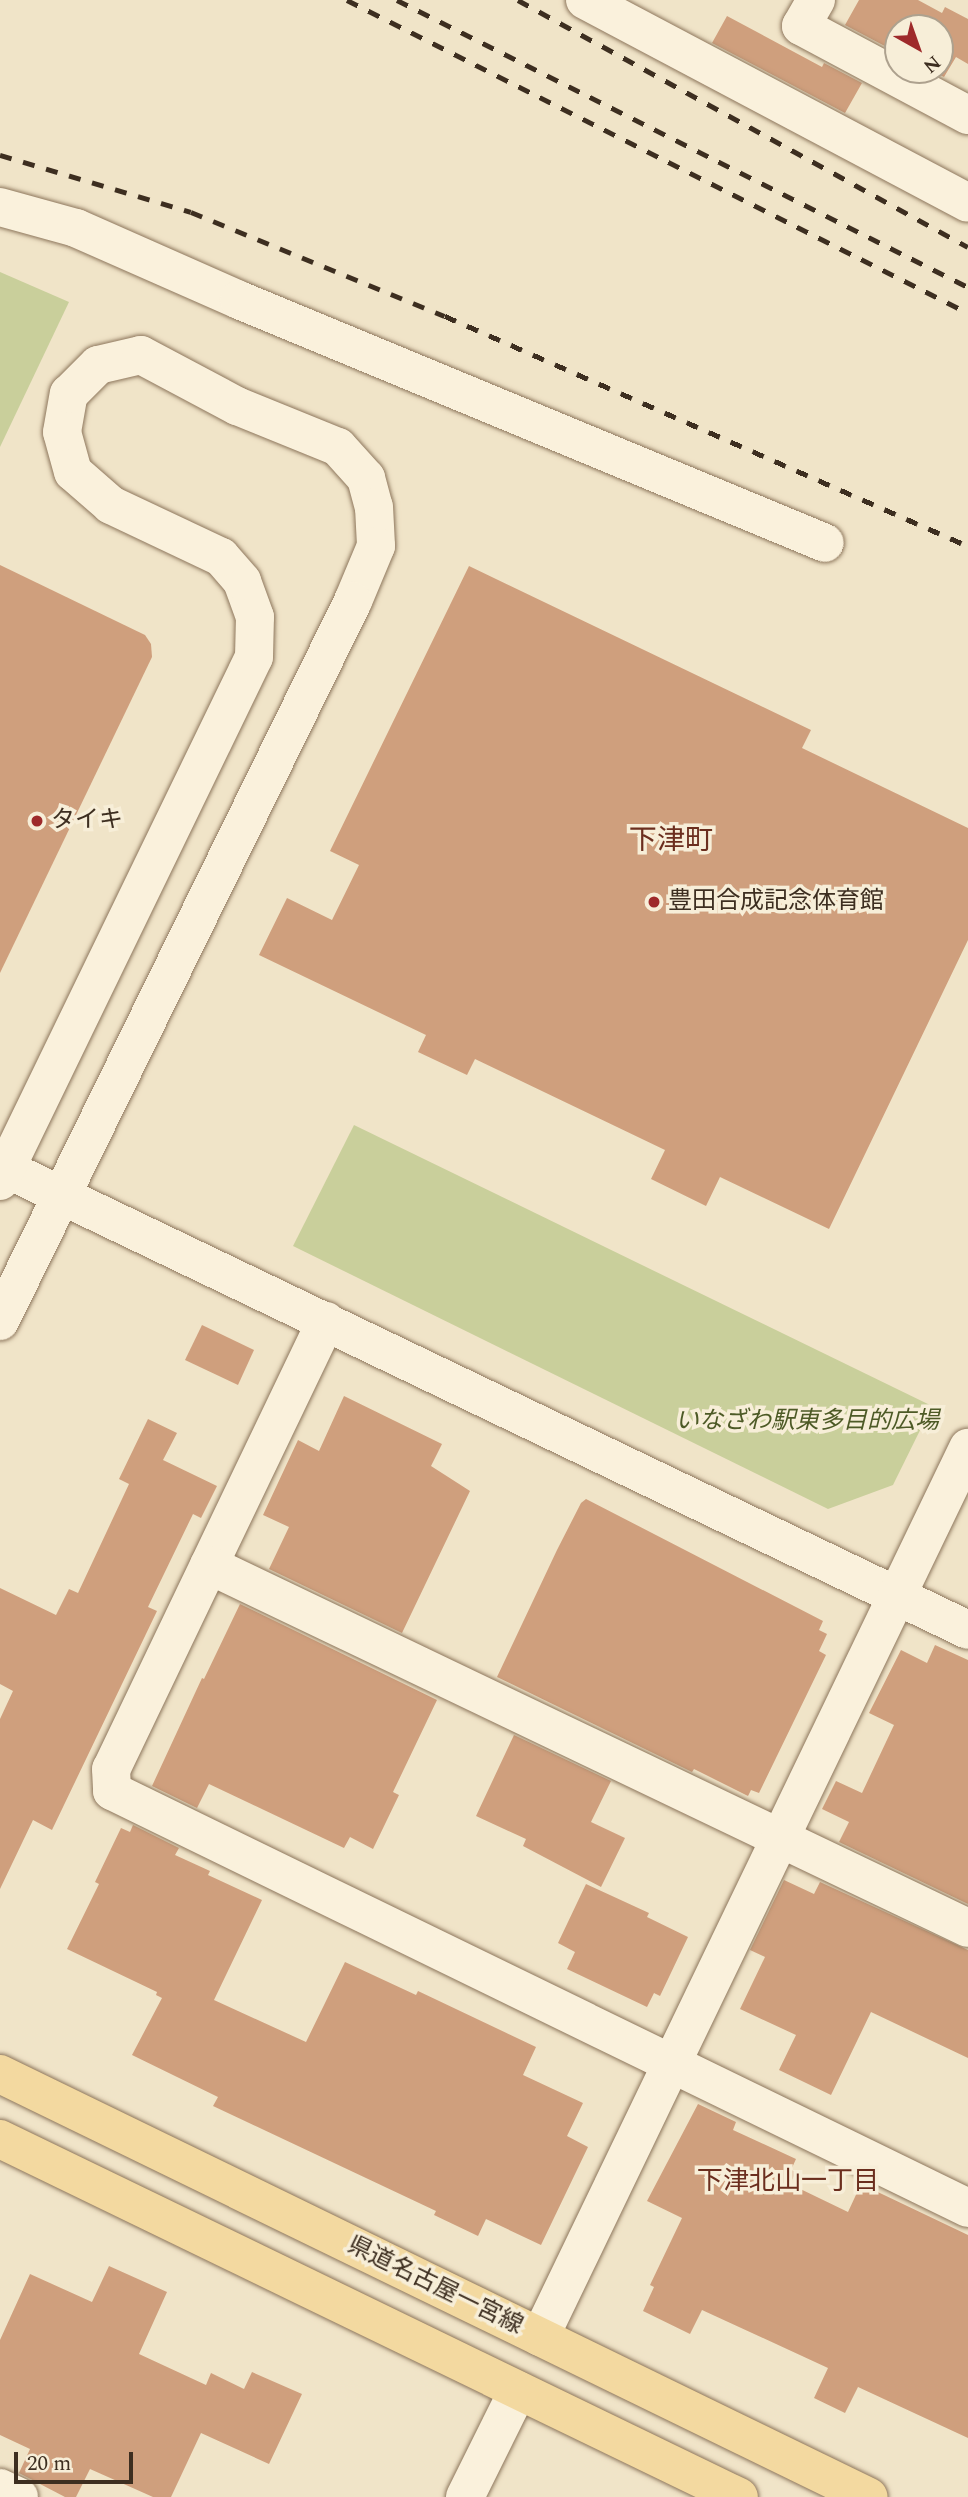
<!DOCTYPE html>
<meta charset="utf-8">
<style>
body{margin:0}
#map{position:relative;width:968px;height:2497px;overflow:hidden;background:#f0e4c8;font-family:Spectral,"Noto Sans JP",serif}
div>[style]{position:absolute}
.green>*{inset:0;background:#c9cf9b}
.building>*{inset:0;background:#cf9f7d}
.roads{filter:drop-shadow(0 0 2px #8d765c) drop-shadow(0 0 2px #8d765c)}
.minor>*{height:38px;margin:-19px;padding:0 19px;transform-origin:19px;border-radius:19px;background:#faf1dc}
.major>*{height:38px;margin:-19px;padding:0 19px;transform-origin:19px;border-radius:19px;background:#f3d9a0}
.rail>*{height:5px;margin-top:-2.5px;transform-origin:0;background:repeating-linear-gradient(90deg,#3d2e20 0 12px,transparent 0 24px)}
.dots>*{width:19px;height:19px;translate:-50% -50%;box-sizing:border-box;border:4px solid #f7eed8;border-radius:50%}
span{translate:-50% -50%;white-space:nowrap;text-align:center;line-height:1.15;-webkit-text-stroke:7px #f7eed8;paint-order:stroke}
.poi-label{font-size:24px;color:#3d2e20}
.left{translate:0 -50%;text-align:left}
.park-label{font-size:24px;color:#4d5a26;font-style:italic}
.street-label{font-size:24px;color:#3d2e20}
.neighbourhood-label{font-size:26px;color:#6b2e1e}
.quarter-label{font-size:28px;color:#6b2e1e}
.north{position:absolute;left:884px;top:14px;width:70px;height:70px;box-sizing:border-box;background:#f7eed8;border:2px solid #ada18e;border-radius:50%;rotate:140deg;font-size:19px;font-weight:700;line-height:28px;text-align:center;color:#3d2e20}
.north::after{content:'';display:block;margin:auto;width:24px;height:32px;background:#9e2a2b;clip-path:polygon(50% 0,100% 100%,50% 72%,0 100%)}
.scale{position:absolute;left:14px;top:2452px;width:119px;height:32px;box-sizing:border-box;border:4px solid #3d2e20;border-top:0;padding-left:9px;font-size:21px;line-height:24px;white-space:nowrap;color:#3d2e20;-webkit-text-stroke:5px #f7eed8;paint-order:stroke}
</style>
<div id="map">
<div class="green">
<div style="clip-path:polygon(0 272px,69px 302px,0 447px)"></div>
<div style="clip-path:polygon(354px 1125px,932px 1406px,893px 1485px,828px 1509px,293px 1246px)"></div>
</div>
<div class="building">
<div style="clip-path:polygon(859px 0,918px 0,942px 13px,945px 7px,968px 19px,968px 64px,956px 57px,944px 77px,930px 70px,940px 70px,940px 28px,898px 28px,898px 53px,845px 25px)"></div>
<div style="clip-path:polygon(727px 16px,822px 67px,824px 63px,862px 83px,845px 113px,712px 43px)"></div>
<div style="clip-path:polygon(0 565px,145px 635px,151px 644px,152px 657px,0 973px)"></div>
<div style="clip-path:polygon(469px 566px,811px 730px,802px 748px,968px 828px,968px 940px,829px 1229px,720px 1177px,706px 1206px,651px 1179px,665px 1150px,475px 1059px,467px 1075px,418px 1052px,426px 1035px,259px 955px,287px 898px,332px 920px,359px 865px,330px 851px)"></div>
<div style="clip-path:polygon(202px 1325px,254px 1350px,238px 1385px,185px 1360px)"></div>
<div style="clip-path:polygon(344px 1396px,442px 1444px,431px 1466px,470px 1491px,402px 1633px,269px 1569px,289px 1527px,263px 1515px,298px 1440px,319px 1451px)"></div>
<div style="clip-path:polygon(148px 1419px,177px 1433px,163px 1460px,217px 1486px,201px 1518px,193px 1514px,148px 1607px,157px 1611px,52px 1830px,33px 1820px,0 1889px,0 1719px,13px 1691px,0 1684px,0 1588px,56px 1615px,69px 1589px,78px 1593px,129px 1484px,119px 1479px)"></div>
<div style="clip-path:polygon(586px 1499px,823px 1621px,819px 1630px,827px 1634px,819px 1651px,826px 1655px,759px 1793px,751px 1790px,748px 1796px,694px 1769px,692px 1772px,497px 1677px,557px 1550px,581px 1503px)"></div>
<div style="clip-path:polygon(240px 1604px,437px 1700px,393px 1792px,399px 1795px,373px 1849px,350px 1837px,344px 1848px,209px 1784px,197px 1808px,152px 1786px,202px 1678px,204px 1679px)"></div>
<div style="clip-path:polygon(935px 1645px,968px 1660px,968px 1904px,839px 1842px,849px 1822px,822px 1809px,836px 1781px,862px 1793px,894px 1725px,869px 1713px,901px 1650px,927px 1663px)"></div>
<div style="clip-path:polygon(514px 1735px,611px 1781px,591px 1822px,625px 1838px,601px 1887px,523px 1846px,526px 1839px,476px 1816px)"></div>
<div style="clip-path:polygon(133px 1825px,179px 1848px,175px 1855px,210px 1871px,208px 1875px,262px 1900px,214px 2000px,306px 2042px,345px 1962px,416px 1995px,418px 1991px,536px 2047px,523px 2075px,583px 2103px,567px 2136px,588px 2147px,541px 2245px,486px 2219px,478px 2236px,434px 2215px,436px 2211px,213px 2106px,218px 2097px,132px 2055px,162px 1998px,156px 1995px,157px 1992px,67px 1949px,99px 1884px,95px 1882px,121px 1828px,130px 1832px)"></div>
<div style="clip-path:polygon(784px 1880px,814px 1894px,820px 1882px,968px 1950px,968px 2058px,871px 2012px,831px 2095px,779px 2070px,796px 2035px,740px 2009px,765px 1957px,750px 1950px)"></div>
<div style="clip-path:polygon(586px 1884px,649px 1913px,647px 1917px,688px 1937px,660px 1996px,654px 1993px,647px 2007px,567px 1969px,575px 1952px,558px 1943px)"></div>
<div style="clip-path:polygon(698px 2104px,736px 2122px,733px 2130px,796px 2159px,791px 2170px,796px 2172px,790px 2184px,848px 2212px,861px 2184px,968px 2235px,968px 2438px,858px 2387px,845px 2413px,814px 2398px,828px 2368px,702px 2310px,690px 2334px,643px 2311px,654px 2287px,650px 2285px,682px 2218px,647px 2201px)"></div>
<div style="clip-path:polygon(109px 2266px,167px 2292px,139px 2354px,206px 2385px,211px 2373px,244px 2389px,252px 2372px,302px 2394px,269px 2464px,201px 2433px,171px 2497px,153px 2497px,90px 2469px,76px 2497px,65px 2497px,19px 2473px,30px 2449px,0 2435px,0 2340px,30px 2274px,92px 2302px)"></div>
</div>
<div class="roads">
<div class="minor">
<div style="left:585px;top:0;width:433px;rotate:27.9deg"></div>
<div style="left:816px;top:0;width:30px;rotate:120deg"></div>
<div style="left:801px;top:26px;width:189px;rotate:28.1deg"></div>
<div style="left:0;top:207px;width:79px;rotate:15.4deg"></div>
<div style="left:76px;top:228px;width:178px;rotate:23.8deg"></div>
<div style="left:239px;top:300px;width:634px;rotate:22.52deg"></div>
<div style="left:0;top:1166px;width:1073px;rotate:25.61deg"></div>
<div style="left:0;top:1181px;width:582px;rotate:-64.14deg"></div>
<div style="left:254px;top:657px;width:40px;rotate:-88.6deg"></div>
<div style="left:255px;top:617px;width:38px;rotate:-110deg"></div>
<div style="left:242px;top:581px;width:32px;rotate:-131deg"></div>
<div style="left:221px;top:557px;width:122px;rotate:-154.7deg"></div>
<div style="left:111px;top:505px;width:50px;rotate:-139deg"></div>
<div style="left:73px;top:472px;width:41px;rotate:-105.4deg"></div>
<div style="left:62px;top:432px;width:39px;rotate:-80deg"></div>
<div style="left:69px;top:394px;width:41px;rotate:-45deg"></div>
<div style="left:98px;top:365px;width:44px;rotate:-13.1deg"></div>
<div style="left:141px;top:355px;width:109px;rotate:28deg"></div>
<div style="left:237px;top:406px;width:109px;rotate:22.1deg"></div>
<div style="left:338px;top:447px;width:42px;rotate:47.9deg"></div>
<div style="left:366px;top:478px;width:30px;rotate:75deg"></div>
<div style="left:374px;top:507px;width:39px;rotate:87deg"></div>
<div style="left:376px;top:546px;width:60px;rotate:112.7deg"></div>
<div style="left:353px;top:601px;width:802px;rotate:116.12deg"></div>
<div style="left:326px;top:1321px;width:497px;rotate:115.6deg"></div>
<div style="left:111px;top:1769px;width:22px;rotate:87deg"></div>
<div style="left:112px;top:1791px;width:952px;rotate:25.97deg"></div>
<div style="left:209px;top:1565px;width:841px;rotate:25.56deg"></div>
<div style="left:540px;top:2337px;width:987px;rotate:-64.29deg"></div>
<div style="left:0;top:2488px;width:21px;rotate:25deg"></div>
<div style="left:465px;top:2497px;width:119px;rotate:-63.6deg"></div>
</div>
<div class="major">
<div style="left:0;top:2074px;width:966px;rotate:25.96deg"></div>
<div style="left:0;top:2139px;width:821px;rotate:25.85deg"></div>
</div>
</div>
<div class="rail">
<div style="left:347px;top:0;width:695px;rotate:26.75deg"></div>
<div style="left:397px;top:0;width:639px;rotate:26.69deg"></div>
<div style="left:518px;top:0;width:513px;rotate:28.76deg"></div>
<div style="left:0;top:155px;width:199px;rotate:16.6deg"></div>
<div style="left:191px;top:212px;width:274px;rotate:22.3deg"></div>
<div style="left:445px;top:316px;width:571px;rotate:23.74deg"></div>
</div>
<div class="dots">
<div style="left:37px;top:821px;background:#9e2a2b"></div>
<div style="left:654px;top:902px;background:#9e2a2b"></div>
</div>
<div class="poi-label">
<span class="left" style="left:51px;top:821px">タイキ</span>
<span class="left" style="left:668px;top:902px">豊田合成記念体育館</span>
</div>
<div class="park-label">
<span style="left:807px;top:1422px">いなざわ駅東多目的広場</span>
</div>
<div class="street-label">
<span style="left:435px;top:2286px;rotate:26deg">県道名古屋一宮線</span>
</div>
<div class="neighbourhood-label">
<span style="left:788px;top:2182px">下津北山一丁目</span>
</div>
<div class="quarter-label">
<span style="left:671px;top:841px">下津町</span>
</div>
<div class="north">N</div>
<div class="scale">20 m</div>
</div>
